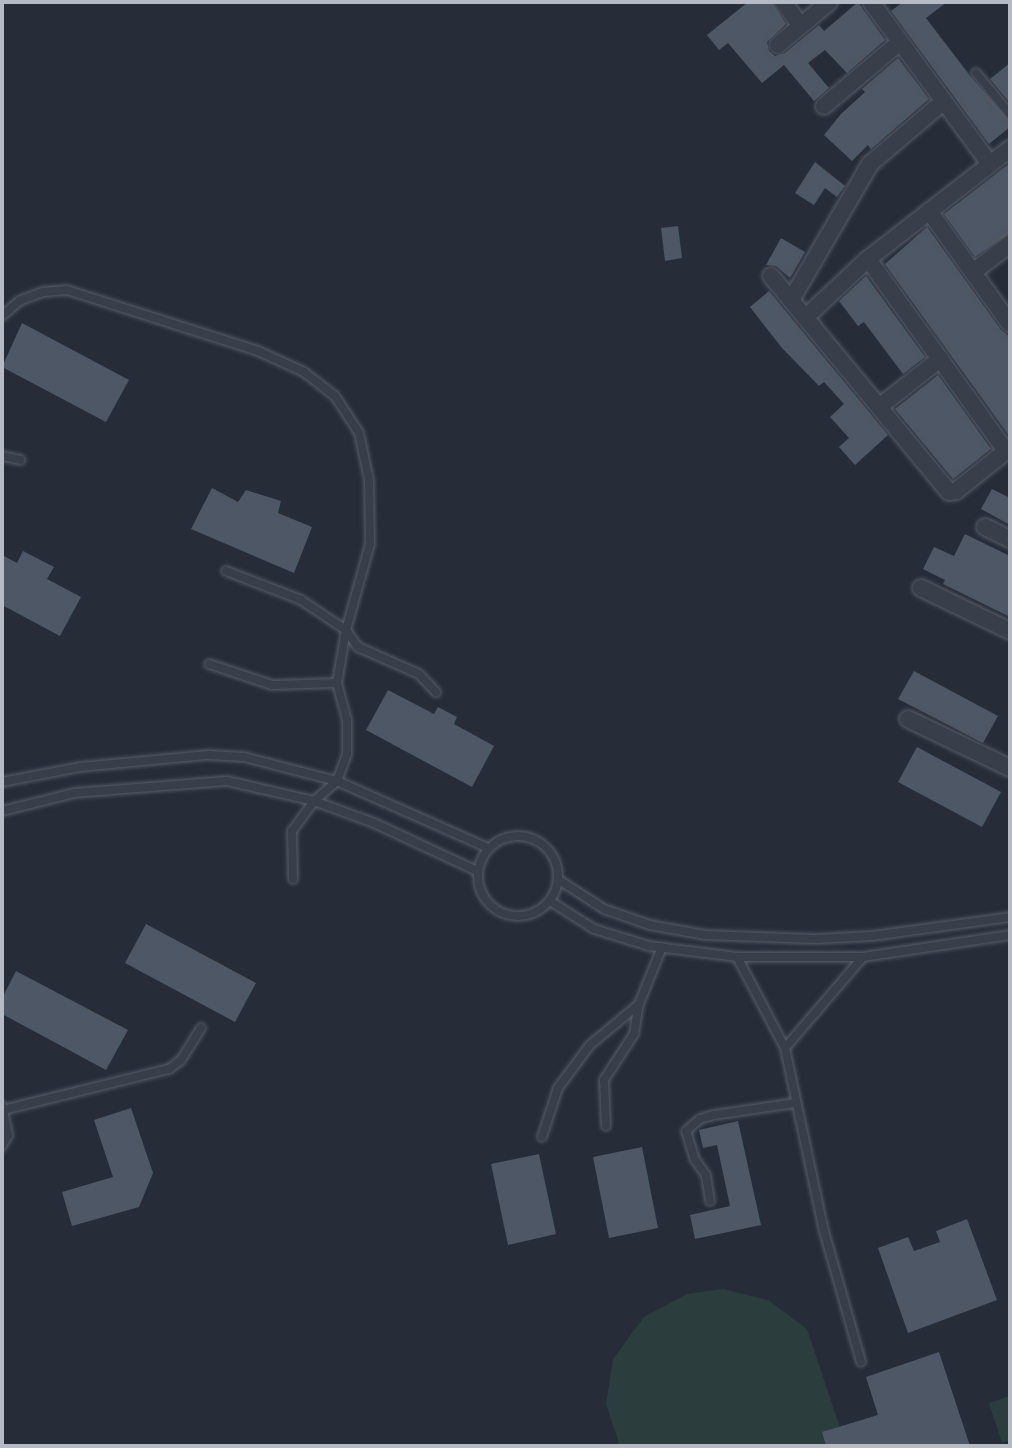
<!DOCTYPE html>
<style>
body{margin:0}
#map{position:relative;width:1012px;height:1448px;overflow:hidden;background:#262d39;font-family:"PT Sans",sans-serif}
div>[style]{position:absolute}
.green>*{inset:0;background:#2c3d3e}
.building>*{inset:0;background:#4e5765}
.roads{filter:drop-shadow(0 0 2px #575d68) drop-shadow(0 0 2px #575d68)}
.service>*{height:8px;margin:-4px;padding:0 4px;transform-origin:4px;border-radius:4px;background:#393f4a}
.service>.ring{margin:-4px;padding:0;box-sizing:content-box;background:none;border:8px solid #393f4a;border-radius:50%}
.minor>*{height:16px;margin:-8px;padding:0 8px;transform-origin:8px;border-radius:8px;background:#393f4a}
span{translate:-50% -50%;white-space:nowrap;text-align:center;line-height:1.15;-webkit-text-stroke:8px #1e242f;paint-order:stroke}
.frame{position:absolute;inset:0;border:4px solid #b5bac5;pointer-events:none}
</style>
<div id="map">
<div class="green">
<div style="clip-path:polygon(723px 1289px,768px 1300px,807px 1329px,846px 1446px,620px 1446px,606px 1404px,613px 1359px,644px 1317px,687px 1294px)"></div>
<div style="clip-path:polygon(1010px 1396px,1010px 1440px,1002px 1443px,989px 1403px)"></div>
</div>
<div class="building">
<div style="clip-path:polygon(748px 2px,772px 2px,786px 24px,767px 42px,769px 51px,775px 56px,785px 53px,819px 25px,824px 31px,858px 2px,885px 40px,847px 73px,825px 50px,808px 63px,829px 88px,814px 101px,784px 65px,762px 83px,728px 43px,719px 50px,707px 35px)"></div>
<div style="clip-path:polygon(903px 2px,947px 2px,926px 18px,971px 77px,1010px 121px,1010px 127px,989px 144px,891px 11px)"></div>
<div style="clip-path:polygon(898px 58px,929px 99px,871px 149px,868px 145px,852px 161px,824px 135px,841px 114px,865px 92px,862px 89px)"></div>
<div style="clip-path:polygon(1010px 63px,1010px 103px,990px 79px)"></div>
<div style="clip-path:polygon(815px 162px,845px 186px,837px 197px,825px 188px,814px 205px,795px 193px)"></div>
<div style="clip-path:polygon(1010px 163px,1010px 233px,975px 257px,944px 214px)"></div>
<div style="clip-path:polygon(678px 226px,682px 258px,665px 261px,661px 228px)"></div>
<div style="clip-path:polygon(927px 227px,1001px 330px,1010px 337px,1010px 437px,885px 264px)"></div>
<div style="clip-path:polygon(781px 238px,805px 252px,790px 278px,776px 266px,766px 265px)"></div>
<div style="clip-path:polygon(866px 276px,925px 357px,903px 374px,864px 322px,858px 326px,839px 301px)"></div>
<div style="clip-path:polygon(769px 291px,888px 435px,855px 465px,839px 447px,849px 438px,830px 417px,844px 404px,824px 382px,819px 386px,782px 348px,750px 307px)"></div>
<div style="clip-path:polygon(22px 323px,129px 380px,106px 422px,2px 367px)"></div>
<div style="clip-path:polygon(938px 375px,991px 449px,953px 479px,895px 409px)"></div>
<div style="clip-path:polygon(212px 488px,238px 502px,246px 490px,281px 501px,278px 513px,312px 527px,294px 573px,191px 529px)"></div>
<div style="clip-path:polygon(992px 489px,1010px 498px,1010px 525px,981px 509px)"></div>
<div style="clip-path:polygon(965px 534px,1010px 556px,1010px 617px,943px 584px,945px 580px,923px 569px,934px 547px,954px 556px)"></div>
<div style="clip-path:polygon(23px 551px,54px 567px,47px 579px,81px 597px,60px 636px,2px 605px,2px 555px,17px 563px)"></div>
<div style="clip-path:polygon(914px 671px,998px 716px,983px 743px,898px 699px)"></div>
<div style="clip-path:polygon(388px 690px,434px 714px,438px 707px,457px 717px,454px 724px,494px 746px,472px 787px,366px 730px)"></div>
<div style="clip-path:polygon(917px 747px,1001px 792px,982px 827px,898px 782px)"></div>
<div style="clip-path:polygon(146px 924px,256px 983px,235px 1022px,125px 963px)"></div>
<div style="clip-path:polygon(16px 971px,128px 1030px,106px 1070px,2px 1014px,2px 998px)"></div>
<div style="clip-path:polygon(131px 1108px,153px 1173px,139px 1207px,72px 1226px,62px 1192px,113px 1177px,94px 1120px)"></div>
<div style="clip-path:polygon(738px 1121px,761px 1225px,695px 1239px,690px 1215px,730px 1206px,717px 1145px,703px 1148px,699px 1130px)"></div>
<div style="clip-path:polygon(642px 1147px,658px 1228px,609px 1238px,593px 1157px)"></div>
<div style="clip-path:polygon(539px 1154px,556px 1234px,508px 1245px,491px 1164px)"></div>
<div style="clip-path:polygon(967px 1219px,997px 1300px,908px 1333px,878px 1248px,908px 1237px,914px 1251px,940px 1242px,936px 1231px)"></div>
<div style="clip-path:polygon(939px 1352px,970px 1446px,826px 1446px,822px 1432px,878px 1415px,866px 1377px)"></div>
</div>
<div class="roads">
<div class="service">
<div style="left:976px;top:73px;width:53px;rotate:50.3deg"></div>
<div style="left:2px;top:316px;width:23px;rotate:-41deg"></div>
<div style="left:19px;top:301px;width:26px;rotate:-21deg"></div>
<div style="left:43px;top:292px;width:24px;rotate:-5deg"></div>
<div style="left:67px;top:290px;width:201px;rotate:17.7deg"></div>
<div style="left:258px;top:351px;width:51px;rotate:24.5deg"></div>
<div style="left:304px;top:372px;width:39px;rotate:38deg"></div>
<div style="left:335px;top:396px;width:44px;rotate:57deg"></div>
<div style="left:359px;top:433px;width:48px;rotate:78deg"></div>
<div style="left:369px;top:480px;width:64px;rotate:89.1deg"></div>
<div style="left:370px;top:544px;width:89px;rotate:105.6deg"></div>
<div style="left:346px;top:630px;width:54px;rotate:99.6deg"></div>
<div style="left:337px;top:683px;width:38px;rotate:75deg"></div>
<div style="left:347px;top:720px;width:34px;rotate:90deg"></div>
<div style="left:347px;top:754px;width:29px;rotate:110deg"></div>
<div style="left:337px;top:781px;width:30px;rotate:139deg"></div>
<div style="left:314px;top:801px;width:37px;rotate:126deg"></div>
<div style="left:292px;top:831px;width:48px;rotate:88.8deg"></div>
<div style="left:2px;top:456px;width:19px;rotate:12deg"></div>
<div style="left:226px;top:571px;width:80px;rotate:21.1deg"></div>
<div style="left:301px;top:600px;width:54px;rotate:33.7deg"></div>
<div style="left:346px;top:630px;width:21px;rotate:55deg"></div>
<div style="left:358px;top:647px;width:67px;rotate:23.9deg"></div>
<div style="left:419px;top:674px;width:25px;rotate:47deg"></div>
<div style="left:209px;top:664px;width:66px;rotate:18.4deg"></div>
<div style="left:272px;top:685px;width:65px;rotate:-1.8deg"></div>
<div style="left:2px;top:782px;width:79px;rotate:-10.9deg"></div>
<div style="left:80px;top:767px;width:129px;rotate:-5.4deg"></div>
<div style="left:208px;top:755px;width:36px;rotate:3deg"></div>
<div style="left:244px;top:757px;width:96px;rotate:14.5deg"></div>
<div style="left:337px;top:781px;width:165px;rotate:23.9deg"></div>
<div style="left:2px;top:811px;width:74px;rotate:-14deg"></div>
<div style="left:74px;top:793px;width:153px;rotate:-4.5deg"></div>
<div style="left:227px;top:781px;width:89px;rotate:12.9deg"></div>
<div style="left:314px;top:801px;width:64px;rotate:20.1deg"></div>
<div style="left:374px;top:823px;width:114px;rotate:25deg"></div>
<div class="ring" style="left:478px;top:836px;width:72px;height:72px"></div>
<div style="left:559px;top:880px;width:54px;rotate:32.8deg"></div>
<div style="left:604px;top:909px;width:49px;rotate:19.2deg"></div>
<div style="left:650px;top:925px;width:56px;rotate:10.3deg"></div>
<div style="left:705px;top:935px;width:110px;rotate:2.1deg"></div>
<div style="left:815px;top:939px;width:57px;rotate:-3deg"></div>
<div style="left:872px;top:936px;width:139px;rotate:-7.8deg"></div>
<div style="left:550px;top:901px;width:52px;rotate:32.5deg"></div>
<div style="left:594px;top:929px;width:58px;rotate:17.2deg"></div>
<div style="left:649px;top:946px;width:89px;rotate:7.1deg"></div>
<div style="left:737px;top:957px;width:126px"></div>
<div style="left:863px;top:957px;width:149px;rotate:-8.5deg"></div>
<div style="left:737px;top:957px;width:103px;rotate:62.2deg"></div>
<div style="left:785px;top:1048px;width:187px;rotate:78deg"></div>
<div style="left:824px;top:1231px;width:136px;rotate:74.2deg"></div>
<div style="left:785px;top:1048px;width:120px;rotate:-49.4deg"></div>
<div style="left:2px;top:1106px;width:30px;rotate:78deg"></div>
<div style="left:8px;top:1135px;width:13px;rotate:119deg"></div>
<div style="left:3px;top:1110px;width:171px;rotate:-13.9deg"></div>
<div style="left:169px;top:1069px;width:15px;rotate:-37deg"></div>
<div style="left:181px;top:1060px;width:38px;rotate:-58deg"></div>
<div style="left:606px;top:1126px;width:46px;rotate:-92.5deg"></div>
<div style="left:604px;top:1080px;width:55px;rotate:-56.9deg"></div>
<div style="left:634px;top:1034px;width:30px;rotate:-81deg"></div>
<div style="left:639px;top:1004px;width:61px;rotate:-68deg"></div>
<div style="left:542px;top:1137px;width:52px;rotate:-71.9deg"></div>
<div style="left:558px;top:1088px;width:54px;rotate:-53.3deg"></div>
<div style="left:590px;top:1045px;width:62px;rotate:-39.8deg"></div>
<div style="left:710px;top:1201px;width:26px;rotate:-99deg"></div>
<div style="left:706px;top:1175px;width:19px;rotate:-126deg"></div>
<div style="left:695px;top:1160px;width:30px;rotate:-107deg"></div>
<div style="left:686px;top:1131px;width:18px;rotate:-41deg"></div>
<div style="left:700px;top:1119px;width:15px;rotate:-16deg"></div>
<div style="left:714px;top:1115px;width:82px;rotate:-8.4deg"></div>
</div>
<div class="minor">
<div style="left:783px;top:2px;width:30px;rotate:53deg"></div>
<div style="left:871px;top:2px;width:201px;rotate:53.7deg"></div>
<div style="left:778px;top:45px;width:67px;rotate:-40.1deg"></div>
<div style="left:824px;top:106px;width:99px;rotate:-40.1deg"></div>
<div style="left:929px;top:211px;width:139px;rotate:54.4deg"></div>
<div style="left:868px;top:259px;width:236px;rotate:54.3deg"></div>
<div style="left:973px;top:272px;width:46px;rotate:-37.1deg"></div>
<div style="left:771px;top:276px;width:280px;rotate:50.5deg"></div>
<div style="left:949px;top:492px;width:7px;rotate:-8deg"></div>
<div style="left:956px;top:491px;width:69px;rotate:-38.5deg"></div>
<div style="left:791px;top:300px;width:157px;rotate:-59.8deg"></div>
<div style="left:870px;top:164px;width:97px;rotate:-40.4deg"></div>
<div style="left:806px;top:317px;width:85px;rotate:-43.1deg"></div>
<div style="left:868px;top:259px;width:180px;rotate:-37.8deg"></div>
<div style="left:879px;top:407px;width:78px;rotate:-38.2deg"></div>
<div style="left:985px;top:527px;width:28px;rotate:26deg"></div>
<div style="left:921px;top:588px;width:99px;rotate:25.8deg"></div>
<div style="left:908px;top:719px;width:113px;rotate:25.7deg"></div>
</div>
</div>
<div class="frame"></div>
</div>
